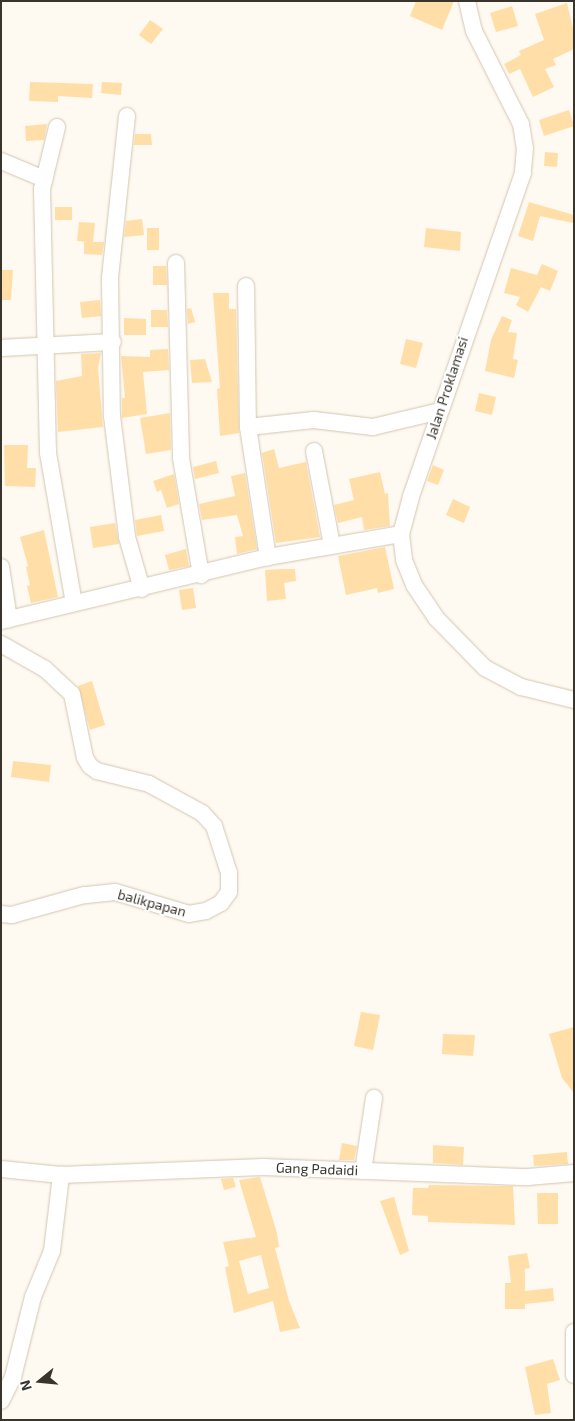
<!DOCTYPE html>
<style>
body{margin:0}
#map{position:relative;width:575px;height:1421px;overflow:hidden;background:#fef9f1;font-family:"Exo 2",sans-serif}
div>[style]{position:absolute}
.building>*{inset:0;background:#ffdfa7}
.roads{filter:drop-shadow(0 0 1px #d2c6b1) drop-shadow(0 0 1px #d2c6b1)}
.minor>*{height:16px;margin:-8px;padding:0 8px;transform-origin:8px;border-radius:8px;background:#fff}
span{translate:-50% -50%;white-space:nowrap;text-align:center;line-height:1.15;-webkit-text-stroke:4px #fff;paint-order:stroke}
.street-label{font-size:14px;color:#39352c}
.frame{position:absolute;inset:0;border:2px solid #39352c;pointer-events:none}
.north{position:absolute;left:15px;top:1356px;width:50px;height:50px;-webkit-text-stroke:4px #fff;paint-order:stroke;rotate:253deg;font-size:14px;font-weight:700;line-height:20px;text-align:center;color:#39352c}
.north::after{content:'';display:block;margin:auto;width:18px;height:22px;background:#39352c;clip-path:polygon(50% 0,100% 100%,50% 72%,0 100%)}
</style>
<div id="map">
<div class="building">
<div style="clip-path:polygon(416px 1px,454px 1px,442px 30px,410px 16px)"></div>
<div style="clip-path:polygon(567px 3px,574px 32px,574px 49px,553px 59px,556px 65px,545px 69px,554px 87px,533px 97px,520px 69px,509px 74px,504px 64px,521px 55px,519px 51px,544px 40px,535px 14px)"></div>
<div style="clip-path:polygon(512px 6px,518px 26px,496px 32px,490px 13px)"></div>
<div style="clip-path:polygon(150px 20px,163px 29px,151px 44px,139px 35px)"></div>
<div style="clip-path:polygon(30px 82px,93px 84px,92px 98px,58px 96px,58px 102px,29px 101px)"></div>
<div style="clip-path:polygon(102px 82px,122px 83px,121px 95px,101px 93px)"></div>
<div style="clip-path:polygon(569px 110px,574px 126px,544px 136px,539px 120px)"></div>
<div style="clip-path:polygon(47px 124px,44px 140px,26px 141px,25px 126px)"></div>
<div style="clip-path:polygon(135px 134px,151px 134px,152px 145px,134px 145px)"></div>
<div style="clip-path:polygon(545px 152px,558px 153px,557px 167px,544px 166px)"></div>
<div style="clip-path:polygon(529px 202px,574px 215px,573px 223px,540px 216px,533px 241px,518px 236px)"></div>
<div style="clip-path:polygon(55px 207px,72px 207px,72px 220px,55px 220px)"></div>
<div style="clip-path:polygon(142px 219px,144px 235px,124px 237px,126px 221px)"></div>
<div style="clip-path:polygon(79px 222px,95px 223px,93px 242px,104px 242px,102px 255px,84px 254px,84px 242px,88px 242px,77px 241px)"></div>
<div style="clip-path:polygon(147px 228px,159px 228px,159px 250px,147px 250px)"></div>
<div style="clip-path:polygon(426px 228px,461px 232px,460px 251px,424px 247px)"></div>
<div style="clip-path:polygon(542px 264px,558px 271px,550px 291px,541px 287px,528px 312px,516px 305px,520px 297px,504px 293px,511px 268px,537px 275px)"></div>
<div style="clip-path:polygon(153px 266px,166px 266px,167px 285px,153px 285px)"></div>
<div style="clip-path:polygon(1px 270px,13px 270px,11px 300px,1px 300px)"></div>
<div style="clip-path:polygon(213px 293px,229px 293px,229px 309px,236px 309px,239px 433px,220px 436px,217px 389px,220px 388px)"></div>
<div style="clip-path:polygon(100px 300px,101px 316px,82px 318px,80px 302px)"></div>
<div style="clip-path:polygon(191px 308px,195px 322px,188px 324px,187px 309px)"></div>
<div style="clip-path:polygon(151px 310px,167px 310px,168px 327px,151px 327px)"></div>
<div style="clip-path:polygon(502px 316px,512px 320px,508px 332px,517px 333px,513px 359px,518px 360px,514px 378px,485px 371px,491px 340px)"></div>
<div style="clip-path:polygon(124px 318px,146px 319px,146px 335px,124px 335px)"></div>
<div style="clip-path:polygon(406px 339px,423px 343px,416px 368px,400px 364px)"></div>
<div style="clip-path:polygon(168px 349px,169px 370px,143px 372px,147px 414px,122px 418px,122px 398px,125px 398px,121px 356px,150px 357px,150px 350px)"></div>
<div style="clip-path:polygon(101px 353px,98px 368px,103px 427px,58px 432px,56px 381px,82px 376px,81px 354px)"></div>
<div style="clip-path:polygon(205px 359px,212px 382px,192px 383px,190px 360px)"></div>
<div style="clip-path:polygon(479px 393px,496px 397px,492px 415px,475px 411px)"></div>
<div style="clip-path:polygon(170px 413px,171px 450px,146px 454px,140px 418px)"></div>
<div style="clip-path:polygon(4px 445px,28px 445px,27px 468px,36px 468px,35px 487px,5px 486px)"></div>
<div style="clip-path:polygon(274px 449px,279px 468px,306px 462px,320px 537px,276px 543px,262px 453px)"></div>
<div style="clip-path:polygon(216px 461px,219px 473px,195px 479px,193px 467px)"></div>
<div style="clip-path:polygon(433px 465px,444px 470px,438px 485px,427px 481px)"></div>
<div style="clip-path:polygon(380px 472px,385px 494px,388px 493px,390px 526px,364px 530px,362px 517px,338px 523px,334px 505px,354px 500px,349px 479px)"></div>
<div style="clip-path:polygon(245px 473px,257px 549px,237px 554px,235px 537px,243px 536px,237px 515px,202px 520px,199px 504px,235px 496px,231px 476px)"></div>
<div style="clip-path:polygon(174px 474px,179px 504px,167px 508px,161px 490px,157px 492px,153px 481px)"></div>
<div style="clip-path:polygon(453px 499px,470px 507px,464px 523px,446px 515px)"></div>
<div style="clip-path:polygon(161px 515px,164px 531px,137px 536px,135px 520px)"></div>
<div style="clip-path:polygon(115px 523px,119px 544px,93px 548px,90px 527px)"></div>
<div style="clip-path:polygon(44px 530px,58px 597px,31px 603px,27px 586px,30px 585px,26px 567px,28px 566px,20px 537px)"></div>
<div style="clip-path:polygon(385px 547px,394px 589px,378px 593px,377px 588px,346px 595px,338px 556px)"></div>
<div style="clip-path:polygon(186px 549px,189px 566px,169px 570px,165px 555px)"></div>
<div style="clip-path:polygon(283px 569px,295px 569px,296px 581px,284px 583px,286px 599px,267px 601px,265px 570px)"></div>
<div style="clip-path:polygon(193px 588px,196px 608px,182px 610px,179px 590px)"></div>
<div style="clip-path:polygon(92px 681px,105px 725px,90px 730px,78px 686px)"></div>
<div style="clip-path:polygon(13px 761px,51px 765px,49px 782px,11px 777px)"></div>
<div style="clip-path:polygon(361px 1012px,380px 1015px,373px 1050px,354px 1046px)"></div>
<div style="clip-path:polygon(574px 1027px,574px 1093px,562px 1078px,549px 1034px)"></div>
<div style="clip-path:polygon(443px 1034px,475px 1035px,473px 1056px,442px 1054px)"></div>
<div style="clip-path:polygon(342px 1143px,357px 1146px,354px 1160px,339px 1160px)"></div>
<div style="clip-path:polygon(433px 1145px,464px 1147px,463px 1165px,433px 1163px)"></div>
<div style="clip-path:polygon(567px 1152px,568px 1164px,534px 1166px,533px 1155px)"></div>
<div style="clip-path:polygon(evenodd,260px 1177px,277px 1233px,279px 1247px,275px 1248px,289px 1301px,300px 1328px,280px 1332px,273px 1301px,234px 1313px,225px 1267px,229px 1266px,223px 1242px,256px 1237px,239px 1180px,260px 1177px,261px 1255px,269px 1288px,248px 1294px,239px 1261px,261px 1255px)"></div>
<div style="clip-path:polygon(233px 1178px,236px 1187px,224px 1190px,221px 1179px)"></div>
<div style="clip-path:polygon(429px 1185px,513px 1186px,515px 1225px,428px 1222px,428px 1216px,412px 1215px,413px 1188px,428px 1188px)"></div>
<div style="clip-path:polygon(537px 1193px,558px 1193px,558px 1224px,538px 1224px)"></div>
<div style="clip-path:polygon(394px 1197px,409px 1251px,400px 1255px,380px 1201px)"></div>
<div style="clip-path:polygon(527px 1253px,530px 1268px,525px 1269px,525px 1291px,553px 1288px,554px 1301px,525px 1304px,525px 1309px,505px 1309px,505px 1283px,511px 1283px,508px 1256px)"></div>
<div style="clip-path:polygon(553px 1359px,560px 1380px,547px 1384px,551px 1413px,535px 1415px,525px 1367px)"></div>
</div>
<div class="roads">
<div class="minor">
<div style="left:467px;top:1px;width:31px;rotate:77deg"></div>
<div style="left:474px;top:31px;width:104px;rotate:63.2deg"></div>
<div style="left:521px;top:124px;width:24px;rotate:81deg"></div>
<div style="left:525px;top:148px;width:25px;rotate:95deg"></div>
<div style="left:523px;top:173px;width:343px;rotate:109.1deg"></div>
<div style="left:411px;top:497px;width:38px;rotate:105deg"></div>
<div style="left:401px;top:534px;width:26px;rotate:83deg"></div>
<div style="left:404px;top:560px;width:27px;rotate:68deg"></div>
<div style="left:414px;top:585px;width:40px;rotate:56deg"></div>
<div style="left:436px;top:618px;width:70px;rotate:45.6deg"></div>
<div style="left:485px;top:668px;width:41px;rotate:27.8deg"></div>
<div style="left:521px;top:687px;width:55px;rotate:13.8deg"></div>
<div style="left:127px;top:116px;width:164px;rotate:96deg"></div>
<div style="left:110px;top:279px;width:137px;rotate:89.2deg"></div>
<div style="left:112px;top:416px;width:122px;rotate:82.9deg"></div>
<div style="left:127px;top:537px;width:54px;rotate:73.9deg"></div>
<div style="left:57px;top:127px;width:64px;rotate:103.6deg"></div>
<div style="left:42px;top:189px;width:264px;rotate:88.7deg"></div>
<div style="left:48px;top:453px;width:152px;rotate:80.2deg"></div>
<div style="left:1px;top:161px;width:47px;rotate:22.7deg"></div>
<div style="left:176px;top:263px;width:195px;rotate:88.5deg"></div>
<div style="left:181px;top:458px;width:119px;rotate:80.3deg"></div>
<div style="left:246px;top:286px;width:141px;rotate:89.2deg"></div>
<div style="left:248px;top:427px;width:66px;rotate:-6.1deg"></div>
<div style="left:314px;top:420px;width:59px;rotate:6.8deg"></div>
<div style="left:373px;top:427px;width:69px;rotate:-13.4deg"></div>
<div style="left:1px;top:348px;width:112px;rotate:-3.1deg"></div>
<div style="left:248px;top:427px;width:132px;rotate:81.3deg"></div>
<div style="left:314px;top:451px;width:96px;rotate:79.2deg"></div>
<div style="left:1px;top:567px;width:53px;rotate:81.3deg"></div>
<div style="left:1px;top:621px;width:275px;rotate:-13.5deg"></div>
<div style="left:268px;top:557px;width:135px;rotate:-9.8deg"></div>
<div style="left:1px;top:644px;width:51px;rotate:29.6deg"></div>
<div style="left:45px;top:669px;width:37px;rotate:43deg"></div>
<div style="left:72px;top:694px;width:65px;rotate:78.5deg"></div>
<div style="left:85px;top:758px;width:9px;rotate:58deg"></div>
<div style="left:90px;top:766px;width:9px;rotate:36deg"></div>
<div style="left:97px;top:771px;width:54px;rotate:14deg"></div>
<div style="left:149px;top:784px;width:60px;rotate:28.7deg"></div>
<div style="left:202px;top:813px;width:18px;rotate:47deg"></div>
<div style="left:214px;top:826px;width:49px;rotate:72.3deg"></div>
<div style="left:229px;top:873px;width:19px;rotate:90deg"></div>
<div style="left:229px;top:892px;width:14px;rotate:126deg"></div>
<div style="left:221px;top:903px;width:17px;rotate:152deg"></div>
<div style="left:206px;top:911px;width:17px;rotate:170deg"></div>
<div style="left:189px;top:914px;width:77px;rotate:-163.4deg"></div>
<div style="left:115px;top:892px;width:31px;rotate:174deg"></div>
<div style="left:84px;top:895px;width:75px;rotate:164.5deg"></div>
<div style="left:12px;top:915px;width:11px;rotate:-175deg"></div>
<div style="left:1px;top:1169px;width:60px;rotate:5.7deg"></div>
<div style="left:61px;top:1175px;width:202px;rotate:-2.3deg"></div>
<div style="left:263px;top:1167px;width:265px;rotate:2.2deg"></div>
<div style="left:528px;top:1177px;width:46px;rotate:-5deg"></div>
<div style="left:363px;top:1171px;width:74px;rotate:-81.4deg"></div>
<div style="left:574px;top:1332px;width:43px;rotate:90deg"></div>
<div style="left:1px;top:1401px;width:27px;rotate:-63deg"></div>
<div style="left:13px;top:1377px;width:82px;rotate:-76deg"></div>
<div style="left:33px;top:1297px;width:50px;rotate:-67.6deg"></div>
<div style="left:52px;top:1251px;width:77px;rotate:-83.2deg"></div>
</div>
</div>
<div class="street-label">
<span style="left:447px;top:388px;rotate:-72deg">Jalan Proklamasi</span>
<span style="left:152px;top:903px;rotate:15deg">balikpapan</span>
<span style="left:317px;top:1169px;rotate:2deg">Gang Padaidi</span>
</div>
<div class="frame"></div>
<div class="north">N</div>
</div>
